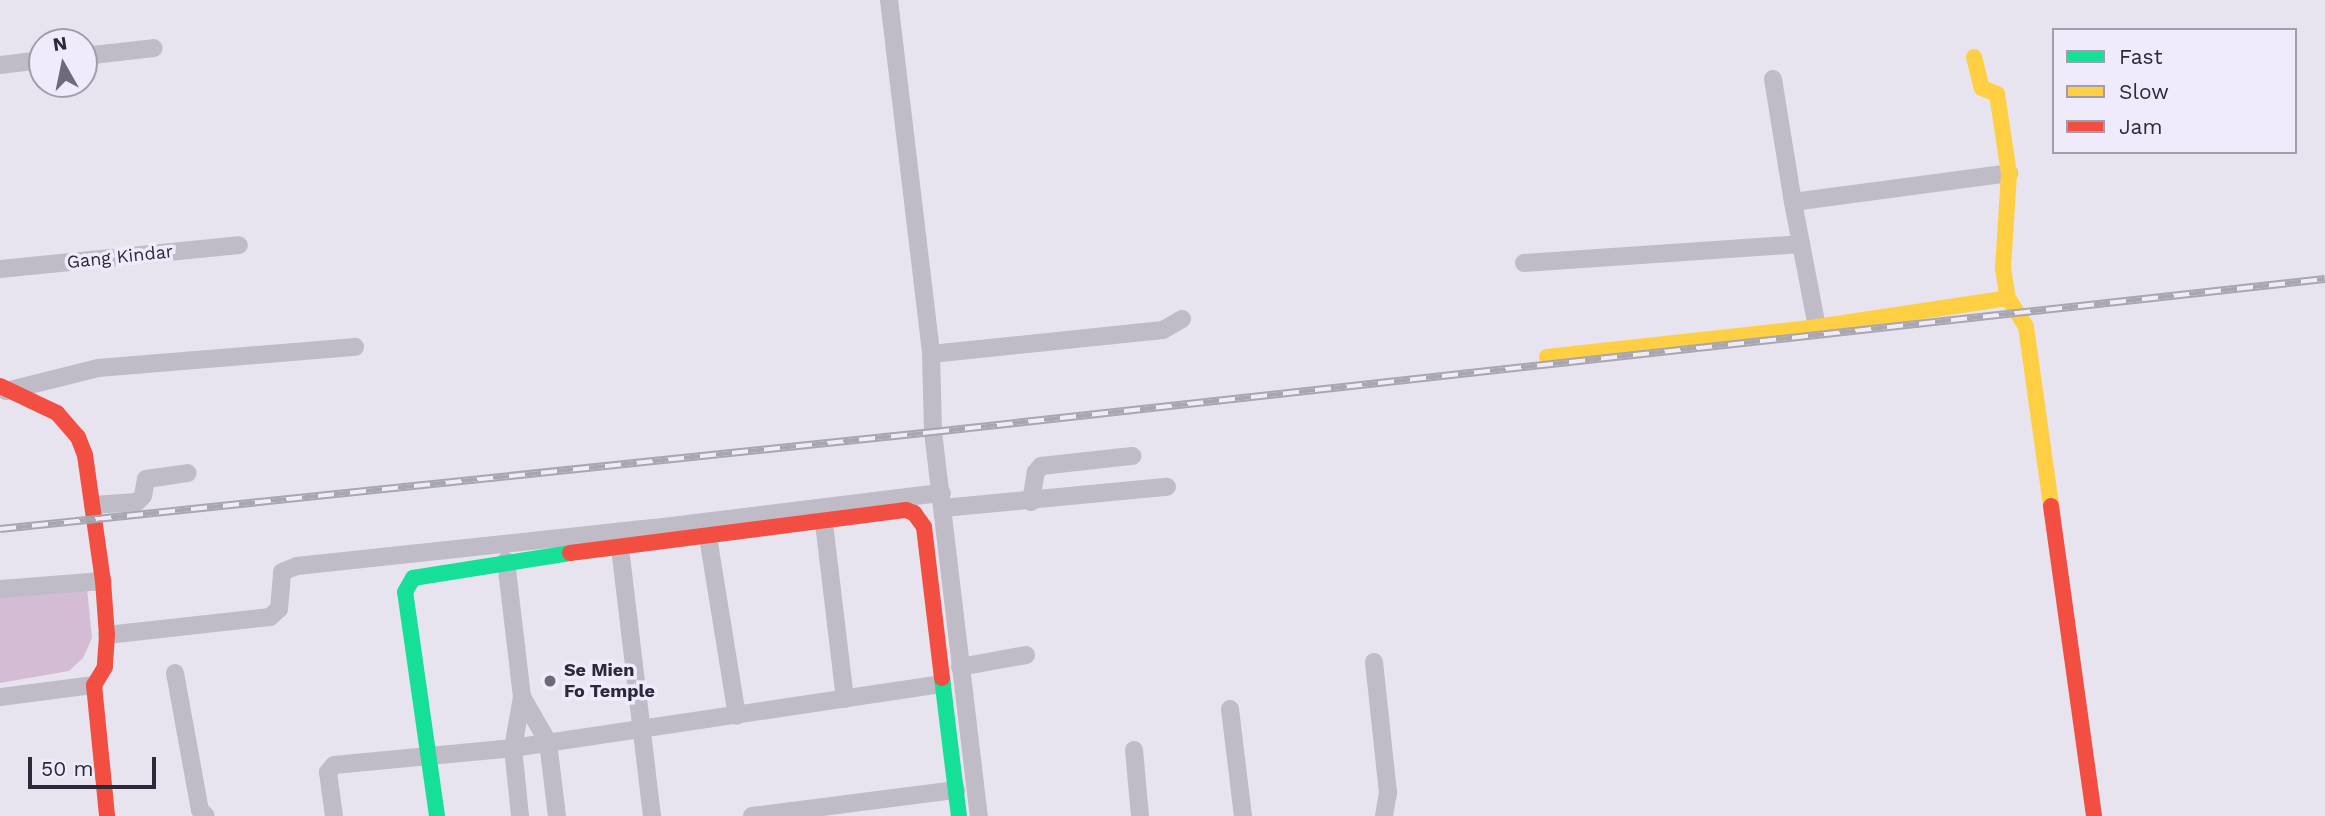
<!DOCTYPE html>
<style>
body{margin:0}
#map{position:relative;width:2325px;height:816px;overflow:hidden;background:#e7e3ef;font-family:"Work Sans",sans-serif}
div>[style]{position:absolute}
.green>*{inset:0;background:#d4bcd5}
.street>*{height:18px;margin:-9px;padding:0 9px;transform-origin:9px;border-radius:9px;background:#bfbcc8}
.fast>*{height:16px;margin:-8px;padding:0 8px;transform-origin:8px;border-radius:8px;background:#16e098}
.slow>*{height:16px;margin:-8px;padding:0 8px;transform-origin:8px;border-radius:8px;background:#ffcf43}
.jam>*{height:16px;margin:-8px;padding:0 8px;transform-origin:8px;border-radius:8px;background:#f24e42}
.rail>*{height:8px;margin-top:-4px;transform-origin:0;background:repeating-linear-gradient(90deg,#f0ebfb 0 16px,#a8a6b0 0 32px);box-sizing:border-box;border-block:2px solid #a8a6b0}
.dots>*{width:19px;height:19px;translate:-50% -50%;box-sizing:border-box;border:4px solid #f0ebfb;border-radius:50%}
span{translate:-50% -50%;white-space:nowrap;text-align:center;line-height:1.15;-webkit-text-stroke:7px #f0ebfb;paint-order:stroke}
.street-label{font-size:18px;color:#2b293a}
.poi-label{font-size:18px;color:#2b293a;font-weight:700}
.left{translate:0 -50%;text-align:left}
.legend{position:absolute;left:2052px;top:28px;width:245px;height:126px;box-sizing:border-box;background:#f0ebfb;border:2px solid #a19dae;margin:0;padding:9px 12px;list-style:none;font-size:21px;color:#2b293a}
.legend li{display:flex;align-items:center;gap:14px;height:35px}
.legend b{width:35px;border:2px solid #a19dae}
.north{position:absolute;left:28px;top:28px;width:70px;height:70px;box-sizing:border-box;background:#f0ebfb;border:2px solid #a19dae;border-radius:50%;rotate:351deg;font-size:19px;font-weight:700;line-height:28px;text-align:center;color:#2b293a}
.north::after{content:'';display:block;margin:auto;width:24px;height:32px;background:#6d6a79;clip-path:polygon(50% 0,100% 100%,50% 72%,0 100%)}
.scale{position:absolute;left:28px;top:757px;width:128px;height:32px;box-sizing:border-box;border:4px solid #2b293a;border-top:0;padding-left:9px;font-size:21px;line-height:24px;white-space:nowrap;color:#2b293a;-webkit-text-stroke:5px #f0ebfb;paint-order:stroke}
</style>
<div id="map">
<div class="green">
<div style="clip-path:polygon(87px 588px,92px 638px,83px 658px,69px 671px,0 683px,0 594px)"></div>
</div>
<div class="street">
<div style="left:889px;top:0;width:356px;rotate:83.2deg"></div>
<div style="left:931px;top:354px;width:78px;rotate:88.5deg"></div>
<div style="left:933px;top:432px;width:387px;rotate:83.2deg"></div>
<div style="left:84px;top:56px;width:70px;rotate:-6.5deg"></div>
<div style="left:0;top:65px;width:42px;rotate:-6.8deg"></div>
<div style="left:1773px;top:79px;width:125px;rotate:80.8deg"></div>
<div style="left:1524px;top:263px;width:278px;rotate:-3.9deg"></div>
<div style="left:0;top:269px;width:240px;rotate:-5.7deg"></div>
<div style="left:1817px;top:327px;width:127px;rotate:-100.9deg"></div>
<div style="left:1793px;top:202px;width:218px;rotate:-7.6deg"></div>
<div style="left:931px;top:354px;width:233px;rotate:-5.9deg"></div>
<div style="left:1163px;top:330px;width:22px;rotate:-30deg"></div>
<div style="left:6px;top:391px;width:95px;rotate:-14deg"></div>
<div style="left:98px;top:368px;width:258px;rotate:-4.7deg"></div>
<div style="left:1031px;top:502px;width:30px;rotate:-81deg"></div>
<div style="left:1036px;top:472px;width:8px;rotate:-50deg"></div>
<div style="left:1041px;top:466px;width:92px;rotate:-6.3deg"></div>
<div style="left:93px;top:505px;width:44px;rotate:-3.9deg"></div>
<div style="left:137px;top:502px;width:8px;rotate:-45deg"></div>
<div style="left:143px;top:496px;width:17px;rotate:-80deg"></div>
<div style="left:146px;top:479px;width:42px;rotate:-8.1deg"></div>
<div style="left:943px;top:508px;width:225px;rotate:-5.4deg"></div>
<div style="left:824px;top:523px;width:177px;rotate:83.2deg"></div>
<div style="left:708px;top:537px;width:181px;rotate:80.8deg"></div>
<div style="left:620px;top:548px;width:270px;rotate:83.2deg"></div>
<div style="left:506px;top:561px;width:137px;rotate:83.3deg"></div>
<div style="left:522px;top:697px;width:52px;rotate:100deg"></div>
<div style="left:513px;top:748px;width:68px;rotate:84.1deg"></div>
<div style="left:0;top:589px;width:103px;rotate:-4.4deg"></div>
<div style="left:107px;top:635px;width:164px;rotate:-6.3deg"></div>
<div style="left:270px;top:617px;width:12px;rotate:-42deg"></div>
<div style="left:279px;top:609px;width:37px;rotate:-85deg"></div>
<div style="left:282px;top:572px;width:16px;rotate:-22deg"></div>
<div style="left:297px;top:566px;width:360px;rotate:-6.1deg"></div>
<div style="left:655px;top:528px;width:289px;rotate:-7deg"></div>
<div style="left:1374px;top:662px;width:132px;rotate:83.9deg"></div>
<div style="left:1388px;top:793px;width:23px;rotate:100deg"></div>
<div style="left:960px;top:667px;width:67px;rotate:-10.3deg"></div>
<div style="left:175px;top:673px;width:139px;rotate:79.7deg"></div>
<div style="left:200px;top:810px;width:8px;rotate:45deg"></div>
<div style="left:0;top:697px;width:95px;rotate:-7.3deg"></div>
<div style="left:522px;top:697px;width:52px;rotate:60deg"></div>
<div style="left:548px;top:742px;width:75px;rotate:83.1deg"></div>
<div style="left:1230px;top:709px;width:108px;rotate:83.1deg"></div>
<div style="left:1134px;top:750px;width:66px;rotate:84.8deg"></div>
<div style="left:334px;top:816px;width:44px;rotate:-97.8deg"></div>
<div style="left:328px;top:772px;width:9px;rotate:-49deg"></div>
<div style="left:334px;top:765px;width:180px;rotate:-5.4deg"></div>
<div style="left:513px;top:748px;width:434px;rotate:-8.5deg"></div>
<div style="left:752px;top:816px;width:206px;rotate:-7.3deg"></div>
</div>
<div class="fast">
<div style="left:942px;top:678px;width:139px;rotate:83deg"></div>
<div style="left:437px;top:816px;width:226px;rotate:-98.1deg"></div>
<div style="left:405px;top:592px;width:16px;rotate:-60deg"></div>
<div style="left:413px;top:578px;width:159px;rotate:-9deg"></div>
</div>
<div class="slow">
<div style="left:1974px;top:57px;width:32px;rotate:76deg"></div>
<div style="left:1982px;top:88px;width:16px;rotate:22deg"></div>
<div style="left:1997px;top:94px;width:80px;rotate:81.4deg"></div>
<div style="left:2009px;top:173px;width:95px;rotate:93.6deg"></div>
<div style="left:2003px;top:268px;width:30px;rotate:81deg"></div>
<div style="left:2008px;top:298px;width:34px;rotate:58deg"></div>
<div style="left:2026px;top:327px;width:181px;rotate:82deg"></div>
<div style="left:1547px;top:357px;width:272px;rotate:-6.3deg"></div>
<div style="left:1817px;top:327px;width:193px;rotate:-8.6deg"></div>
</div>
<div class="jam">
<div style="left:0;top:386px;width:63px;rotate:25.3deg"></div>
<div style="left:57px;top:413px;width:32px;rotate:49deg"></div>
<div style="left:78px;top:437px;width:19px;rotate:69deg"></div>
<div style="left:85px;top:455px;width:127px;rotate:81.9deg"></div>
<div style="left:103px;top:581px;width:54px;rotate:85.8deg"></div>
<div style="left:107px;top:635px;width:32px;rotate:94deg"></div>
<div style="left:105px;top:667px;width:21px;rotate:121deg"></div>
<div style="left:94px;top:685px;width:132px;rotate:84.3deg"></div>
<div style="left:2051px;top:506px;width:313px;rotate:82.1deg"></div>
<div style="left:570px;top:553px;width:339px;rotate:-7.3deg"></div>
<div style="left:906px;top:510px;width:9px;rotate:21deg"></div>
<div style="left:914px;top:513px;width:17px;rotate:54deg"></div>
<div style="left:924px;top:527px;width:152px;rotate:83.2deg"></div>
</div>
<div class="rail">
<div style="left:0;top:529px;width:938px;rotate:-5.94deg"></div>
<div style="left:933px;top:432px;width:1400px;rotate:-6.27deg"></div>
</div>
<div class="dots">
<div style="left:550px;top:681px;background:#6d6a79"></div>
</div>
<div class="street-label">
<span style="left:120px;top:257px;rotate:-6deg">Gang Kindar</span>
</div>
<div class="poi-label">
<span class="left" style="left:564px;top:681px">Se Mien<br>Fo Temple</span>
</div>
<ul class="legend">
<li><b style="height:9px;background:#16e098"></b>Fast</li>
<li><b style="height:9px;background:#ffcf43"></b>Slow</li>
<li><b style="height:9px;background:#f24e42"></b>Jam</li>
</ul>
<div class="north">N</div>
<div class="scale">50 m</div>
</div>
